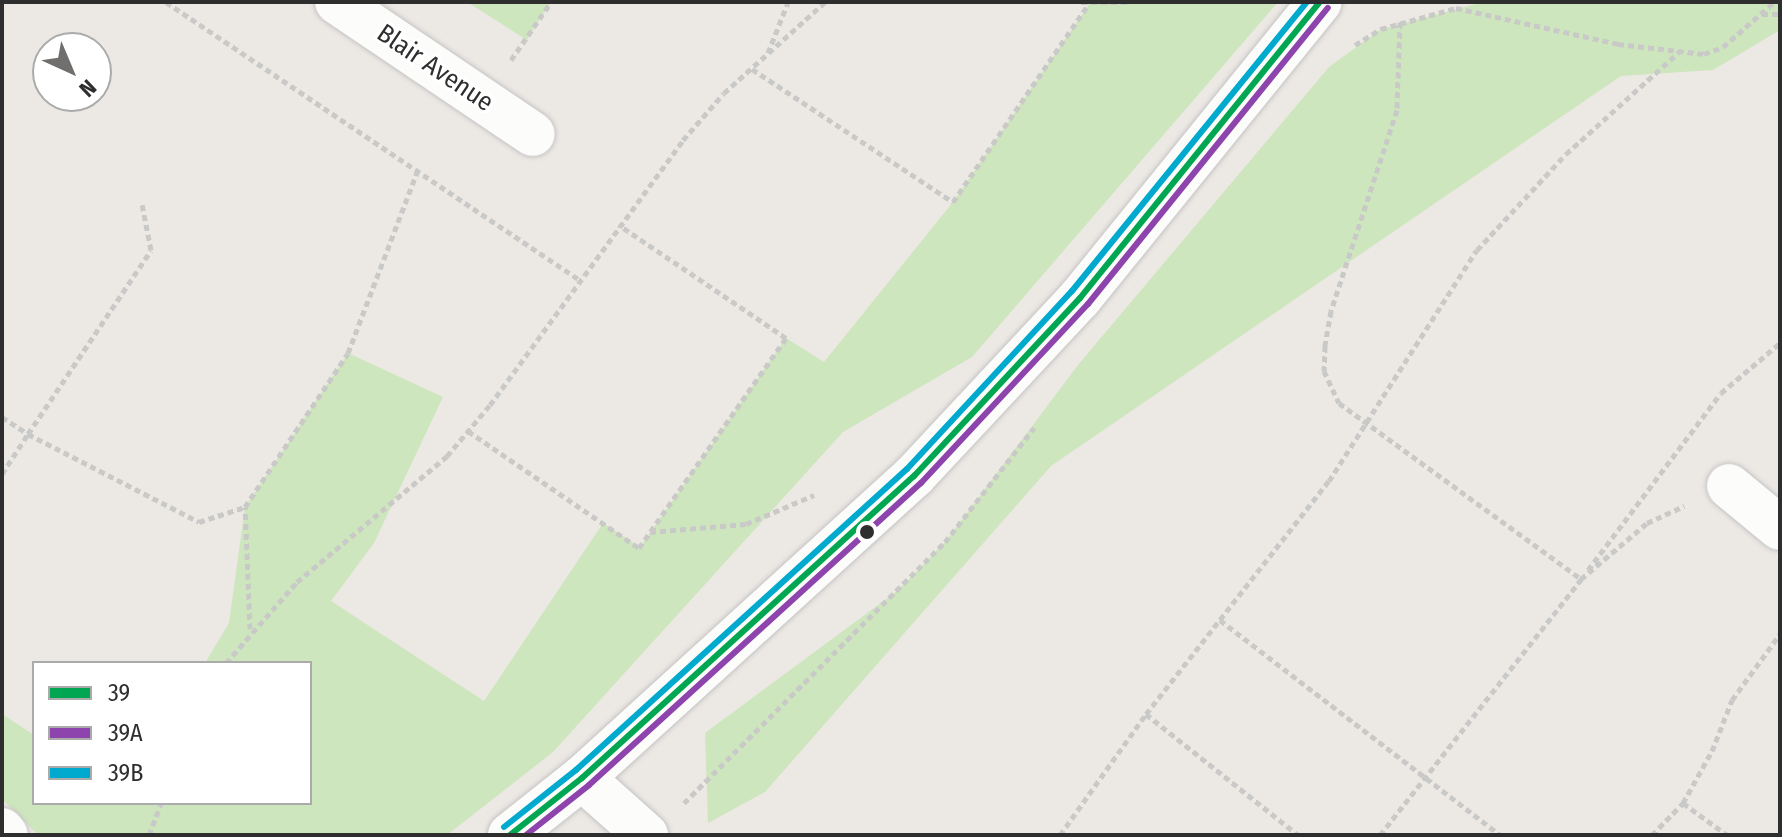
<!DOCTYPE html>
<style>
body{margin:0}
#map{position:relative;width:1782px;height:837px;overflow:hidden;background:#ece8e4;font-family:"Fira Sans Condensed",sans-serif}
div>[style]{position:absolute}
.green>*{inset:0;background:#cee6be}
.path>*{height:5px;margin-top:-2.5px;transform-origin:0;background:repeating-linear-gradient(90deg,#c9c9c8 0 6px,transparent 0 10px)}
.roads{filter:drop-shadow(0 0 2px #c5c4c5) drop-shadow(0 0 2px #c5c4c5)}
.street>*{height:44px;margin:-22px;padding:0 22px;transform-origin:22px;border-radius:22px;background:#fcfcfb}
.bus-1>*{height:6px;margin:-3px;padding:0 3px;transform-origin:3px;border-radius:3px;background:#00a651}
.bus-2>*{height:6px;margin:-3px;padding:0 3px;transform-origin:3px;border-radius:3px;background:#8e44ad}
.bus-3>*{height:6px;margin:-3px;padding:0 3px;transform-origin:3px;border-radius:3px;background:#00a9ce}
.dots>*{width:22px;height:22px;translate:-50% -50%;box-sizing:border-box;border:4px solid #fff;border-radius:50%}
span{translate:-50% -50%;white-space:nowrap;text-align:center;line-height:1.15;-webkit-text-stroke:6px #fff;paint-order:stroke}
.street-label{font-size:26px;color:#2e2e2e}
.frame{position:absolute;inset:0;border:4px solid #2e2e2e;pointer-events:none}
.legend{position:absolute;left:32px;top:661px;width:280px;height:144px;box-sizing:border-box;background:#fff;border:2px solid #ababab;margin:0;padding:10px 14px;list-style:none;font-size:24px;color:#2e2e2e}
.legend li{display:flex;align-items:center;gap:16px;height:40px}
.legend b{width:40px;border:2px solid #ababab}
.north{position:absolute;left:32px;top:32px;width:80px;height:80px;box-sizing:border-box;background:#fff;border:2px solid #ababab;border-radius:50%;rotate:136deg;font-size:22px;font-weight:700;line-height:32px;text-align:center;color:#2e2e2e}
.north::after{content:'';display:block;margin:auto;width:28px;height:36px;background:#706f6e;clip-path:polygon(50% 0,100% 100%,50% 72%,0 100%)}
</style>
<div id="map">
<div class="green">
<div style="clip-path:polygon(467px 2px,551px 2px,527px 40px)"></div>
<div style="clip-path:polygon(1083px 2px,1278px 2px,972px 357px,843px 432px,553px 752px,447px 835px,38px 835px,2px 799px,2px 714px,34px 735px,34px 803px,310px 803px,310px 663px,205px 663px,229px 623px,245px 507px,348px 353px,443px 397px,374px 543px,331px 601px,484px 701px,603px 523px,640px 547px,786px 338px,824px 362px,953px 202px,1088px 6px)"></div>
<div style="clip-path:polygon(1484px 2px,1780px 2px,1780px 30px,1713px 70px,1621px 76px,1051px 466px,765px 792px,708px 823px,705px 733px,897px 591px,945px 542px,1078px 365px,1329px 67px,1381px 29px)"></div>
</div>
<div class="path">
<div style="left:166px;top:2px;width:498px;rotate:33.9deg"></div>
<div style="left:1081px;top:2px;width:47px"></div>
<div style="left:1762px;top:14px;width:18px"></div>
<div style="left:1400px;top:22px;width:88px;rotate:92deg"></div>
<div style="left:1397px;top:110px;width:212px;rotate:108.2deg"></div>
<div style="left:1331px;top:311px;width:36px;rotate:100deg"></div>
<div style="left:1325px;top:346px;width:25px;rotate:92deg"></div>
<div style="left:1324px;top:371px;width:35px;rotate:65deg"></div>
<div style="left:1339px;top:403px;width:299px;rotate:36deg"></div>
<div style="left:1581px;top:579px;width:87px;rotate:-40.3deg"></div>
<div style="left:1647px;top:523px;width:41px;rotate:-24.7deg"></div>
<div style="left:1355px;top:45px;width:31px;rotate:-32deg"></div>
<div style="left:1381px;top:29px;width:78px;rotate:-15.6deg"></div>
<div style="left:1456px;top:8px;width:166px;rotate:12.5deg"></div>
<div style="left:1618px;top:44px;width:87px;rotate:6.6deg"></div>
<div style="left:1704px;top:54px;width:20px;rotate:-20deg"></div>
<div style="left:1723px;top:47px;width:68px;rotate:-41.4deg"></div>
<div style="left:768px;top:53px;width:55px;rotate:-68.6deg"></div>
<div style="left:511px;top:60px;width:70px;rotate:-55.4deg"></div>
<div style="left:752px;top:69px;width:241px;rotate:33.5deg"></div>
<div style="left:953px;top:202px;width:239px;rotate:-55.6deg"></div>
<div style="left:2px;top:417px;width:31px;rotate:33deg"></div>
<div style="left:28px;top:434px;width:221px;rotate:-56.2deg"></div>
<div style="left:151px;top:250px;width:47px;rotate:-101.1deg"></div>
<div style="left:468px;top:431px;width:207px;rotate:34.4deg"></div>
<div style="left:639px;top:548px;width:256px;rotate:-55deg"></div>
<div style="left:786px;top:338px;width:202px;rotate:-145.9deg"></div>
<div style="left:2px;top:474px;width:48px;rotate:-57deg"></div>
<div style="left:28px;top:434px;width:192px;rotate:27.2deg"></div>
<div style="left:199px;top:522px;width:48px;rotate:-18.1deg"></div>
<div style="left:650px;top:532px;width:96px;rotate:-4.8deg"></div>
<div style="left:746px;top:524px;width:74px;rotate:-23.1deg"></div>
<div style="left:1588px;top:570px;width:221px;rotate:-53.1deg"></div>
<div style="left:1721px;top:393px;width:77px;rotate:-40.3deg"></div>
<div style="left:1220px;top:620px;width:353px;rotate:37.5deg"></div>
<div style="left:250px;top:629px;width:122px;rotate:-92.3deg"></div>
<div style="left:245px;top:507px;width:185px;rotate:-56.2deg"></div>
<div style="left:348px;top:353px;width:194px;rotate:-69.1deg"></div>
<div style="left:226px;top:663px;width:108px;rotate:-48.8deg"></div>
<div style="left:297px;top:582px;width:196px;rotate:-40deg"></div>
<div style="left:447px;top:456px;width:67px;rotate:-49.9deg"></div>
<div style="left:490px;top:405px;width:328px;rotate:-53.9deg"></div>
<div style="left:683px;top:140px;width:62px;rotate:-48.9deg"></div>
<div style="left:724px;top:93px;width:136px;rotate:-42deg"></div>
<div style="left:1146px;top:714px;width:194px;rotate:38.5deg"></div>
<div style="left:684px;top:803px;width:369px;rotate:-45deg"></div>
<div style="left:945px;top:542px;width:145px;rotate:-52deg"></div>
<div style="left:1683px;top:803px;width:54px;rotate:36deg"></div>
<div style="left:149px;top:835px;width:34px;rotate:-69deg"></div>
<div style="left:1060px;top:835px;width:148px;rotate:-54.6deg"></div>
<div style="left:1146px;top:714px;width:296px;rotate:-51.9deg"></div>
<div style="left:1329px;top:481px;width:274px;rotate:-57.4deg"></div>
<div style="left:1477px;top:250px;width:131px;rotate:-47.2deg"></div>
<div style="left:1566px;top:154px;width:152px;rotate:-42.1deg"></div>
<div style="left:1380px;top:835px;width:327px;rotate:-51.8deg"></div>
<div style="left:1652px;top:835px;width:45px;rotate:-45.9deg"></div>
<div style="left:1683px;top:803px;width:60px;rotate:-60.9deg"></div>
<div style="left:1712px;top:751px;width:55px;rotate:-68.6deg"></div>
<div style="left:1732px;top:700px;width:82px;rotate:-54deg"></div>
</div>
<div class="roads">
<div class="street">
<div style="left:337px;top:2px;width:236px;rotate:34deg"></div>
<div style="left:1729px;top:486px;width:66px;rotate:39.5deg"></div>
<div style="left:582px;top:778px;width:86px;rotate:41.7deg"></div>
<div style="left:2px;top:830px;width:6px;rotate:51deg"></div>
<div style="left:510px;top:835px;width:92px;rotate:-38.4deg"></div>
<div style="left:582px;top:778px;width:449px;rotate:-42.3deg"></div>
<div style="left:914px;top:476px;width:243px;rotate:-47deg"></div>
<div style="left:1080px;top:298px;width:381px;rotate:-51deg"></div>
</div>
</div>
<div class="bus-1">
<div style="left:510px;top:835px;width:92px;rotate:-38.4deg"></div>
<div style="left:582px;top:778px;width:449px;rotate:-42.3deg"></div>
<div style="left:914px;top:476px;width:243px;rotate:-47deg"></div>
<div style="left:1080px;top:298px;width:381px;rotate:-51deg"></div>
</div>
<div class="bus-2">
<div style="left:526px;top:835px;width:80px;rotate:-38.4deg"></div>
<div style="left:589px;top:785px;width:449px;rotate:-42.3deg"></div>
<div style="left:921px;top:483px;width:245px;rotate:-47deg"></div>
<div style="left:1088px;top:304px;width:381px;rotate:-51deg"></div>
</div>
<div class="bus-3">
<div style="left:504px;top:827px;width:92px;rotate:-38.4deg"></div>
<div style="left:576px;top:770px;width:447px;rotate:-42.3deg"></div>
<div style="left:907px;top:469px;width:243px;rotate:-47.2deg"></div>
<div style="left:1072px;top:291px;width:372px;rotate:-50.9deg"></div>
</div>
<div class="dots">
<div style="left:867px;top:532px;background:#2e2e2e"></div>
</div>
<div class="street-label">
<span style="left:435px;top:68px;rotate:34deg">Blair Avenue</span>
</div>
<div class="frame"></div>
<ul class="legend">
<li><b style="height:10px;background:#00a651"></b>39</li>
<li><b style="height:10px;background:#8e44ad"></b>39A</li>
<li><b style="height:10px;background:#00a9ce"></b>39B</li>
</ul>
<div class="north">N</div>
</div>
